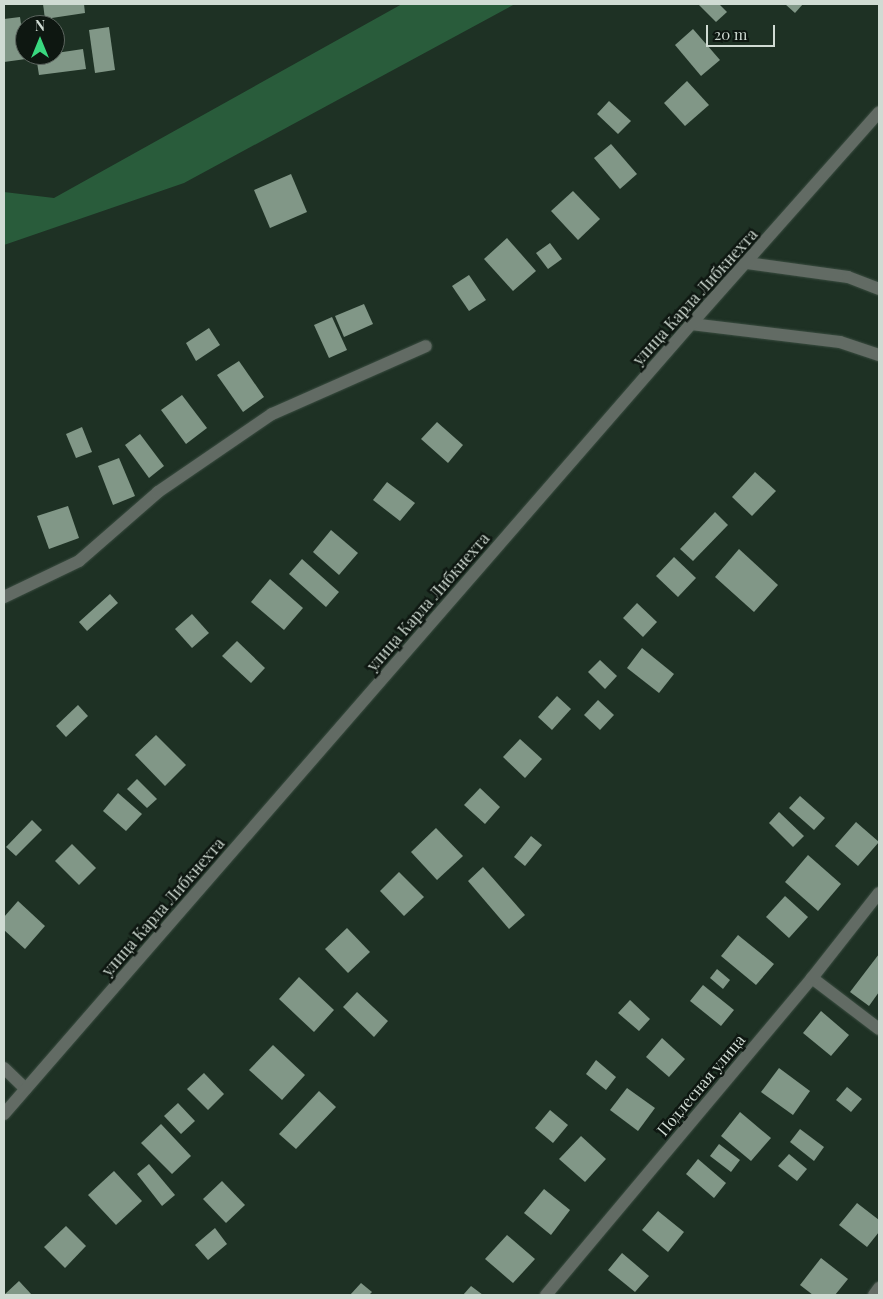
<!DOCTYPE html>
<meta charset="utf-8">
<style>
body{margin:0}
#map{position:relative;width:883px;height:1299px;overflow:hidden;background:#1e3124;font-family:"Playfair Display",serif}
div>[style]{position:absolute}
.green>*{inset:0;background:#295c3b}
.building>*{inset:0;background:#819787}
.roads{filter:drop-shadow(0 0 1px #3a4c40) drop-shadow(0 0 1px #3a4c40)}
.minor>*{height:12px;margin:-6px;padding:0 6px;transform-origin:6px;border-radius:6px;background:#626b64}
span{translate:-50% -50%;white-space:nowrap;text-align:center;line-height:1.15;-webkit-text-stroke:5px #0e1711;paint-order:stroke}
.street-label{font-size:16px;color:#d0dbd3}
.frame{position:absolute;inset:0;border:5px solid #d0dbd3;pointer-events:none}
.north{position:absolute;left:15px;top:15px;width:50px;height:50px;box-sizing:border-box;background:#0e1711;border:1px solid #5c655f;border-radius:50%;rotate:0deg;font-size:14px;font-weight:700;line-height:20px;text-align:center;color:#d0dbd3}
.north::after{content:'';display:block;margin:auto;width:18px;height:22px;background:#39d87f;clip-path:polygon(50% 0,100% 100%,50% 72%,0 100%)}
.scale{position:absolute;left:706px;top:25px;width:69px;height:22px;box-sizing:border-box;border:2px solid #d0dbd3;border-top:0;padding-left:6px;font-size:15px;line-height:18px;white-space:nowrap;color:#d0dbd3;-webkit-text-stroke:4px #0e1711;paint-order:stroke}
</style>
<div id="map">
<div class="green">
<div style="clip-path:polygon(402px 4px,515px 4px,184px 183px,4px 245px,4px 192px,54px 198px)"></div>
</div>
<div class="building">
<div style="clip-path:polygon(43px 4px,84px 4px,85px 13px,45px 19px)"></div>
<div style="clip-path:polygon(698px 4px,719px 4px,727px 12px,716px 22px)"></div>
<div style="clip-path:polygon(785px 4px,803px 4px,795px 13px)"></div>
<div style="clip-path:polygon(20px 17px,26px 59px,4px 62px,4px 19px)"></div>
<div style="clip-path:polygon(109px 27px,115px 70px,95px 73px,89px 30px)"></div>
<div style="clip-path:polygon(693px 29px,720px 60px,701px 76px,675px 45px)"></div>
<div style="clip-path:polygon(83px 49px,86px 69px,39px 75px,36px 56px)"></div>
<div style="clip-path:polygon(687px 81px,709px 105px,685px 126px,664px 103px)"></div>
<div style="clip-path:polygon(609px 101px,631px 121px,618px 134px,597px 114px)"></div>
<div style="clip-path:polygon(611px 144px,637px 174px,620px 189px,594px 158px)"></div>
<div style="clip-path:polygon(291px 174px,307px 212px,270px 228px,254px 190px)"></div>
<div style="clip-path:polygon(573px 191px,600px 219px,578px 240px,551px 211px)"></div>
<div style="clip-path:polygon(507px 238px,536px 271px,513px 291px,484px 259px)"></div>
<div style="clip-path:polygon(550px 243px,562px 259px,548px 269px,536px 253px)"></div>
<div style="clip-path:polygon(469px 275px,486px 300px,469px 311px,452px 286px)"></div>
<div style="clip-path:polygon(364px 304px,373px 324px,344px 337px,335px 316px)"></div>
<div style="clip-path:polygon(332px 317px,347px 350px,329px 358px,314px 325px)"></div>
<div style="clip-path:polygon(209px 328px,220px 345px,196px 361px,186px 343px)"></div>
<div style="clip-path:polygon(239px 361px,264px 397px,243px 412px,217px 375px)"></div>
<div style="clip-path:polygon(182px 395px,207px 428px,186px 444px,161px 410px)"></div>
<div style="clip-path:polygon(437px 422px,463px 445px,448px 463px,421px 439px)"></div>
<div style="clip-path:polygon(82px 427px,92px 452px,76px 458px,66px 434px)"></div>
<div style="clip-path:polygon(140px 434px,164px 466px,149px 478px,125px 445px)"></div>
<div style="clip-path:polygon(119px 458px,135px 496px,113px 505px,98px 466px)"></div>
<div style="clip-path:polygon(755px 472px,776px 491px,752px 516px,732px 497px)"></div>
<div style="clip-path:polygon(387px 482px,415px 503px,400px 521px,373px 500px)"></div>
<div style="clip-path:polygon(68px 506px,79px 538px,49px 549px,37px 516px)"></div>
<div style="clip-path:polygon(715px 512px,728px 525px,693px 561px,680px 549px)"></div>
<div style="clip-path:polygon(331px 530px,358px 553px,339px 575px,313px 552px)"></div>
<div style="clip-path:polygon(739px 549px,778px 585px,754px 612px,715px 577px)"></div>
<div style="clip-path:polygon(674px 557px,696px 578px,678px 597px,656px 576px)"></div>
<div style="clip-path:polygon(302px 559px,339px 592px,326px 607px,289px 574px)"></div>
<div style="clip-path:polygon(270px 579px,303px 608px,284px 630px,251px 602px)"></div>
<div style="clip-path:polygon(110px 594px,118px 603px,87px 631px,79px 622px)"></div>
<div style="clip-path:polygon(637px 603px,657px 622px,643px 637px,623px 618px)"></div>
<div style="clip-path:polygon(192px 614px,209px 633px,192px 648px,175px 629px)"></div>
<div style="clip-path:polygon(237px 641px,265px 668px,251px 683px,222px 656px)"></div>
<div style="clip-path:polygon(642px 648px,674px 674px,659px 693px,627px 668px)"></div>
<div style="clip-path:polygon(600px 660px,617px 676px,605px 689px,588px 672px)"></div>
<div style="clip-path:polygon(557px 696px,571px 709px,552px 730px,538px 717px)"></div>
<div style="clip-path:polygon(598px 700px,614px 715px,600px 730px,584px 715px)"></div>
<div style="clip-path:polygon(78px 705px,88px 716px,66px 737px,56px 726px)"></div>
<div style="clip-path:polygon(156px 735px,186px 765px,165px 786px,135px 755px)"></div>
<div style="clip-path:polygon(520px 739px,542px 759px,525px 778px,503px 757px)"></div>
<div style="clip-path:polygon(137px 779px,157px 799px,147px 808px,127px 789px)"></div>
<div style="clip-path:polygon(480px 788px,500px 807px,485px 824px,464px 805px)"></div>
<div style="clip-path:polygon(118px 793px,142px 814px,126px 831px,103px 811px)"></div>
<div style="clip-path:polygon(800px 796px,825px 818px,814px 830px,789px 808px)"></div>
<div style="clip-path:polygon(779px 812px,804px 836px,793px 847px,769px 823px)"></div>
<div style="clip-path:polygon(32px 820px,42px 830px,16px 856px,6px 847px)"></div>
<div style="clip-path:polygon(856px 822px,879px 842px,858px 866px,835px 846px)"></div>
<div style="clip-path:polygon(436px 828px,463px 856px,437px 880px,411px 852px)"></div>
<div style="clip-path:polygon(531px 836px,542px 845px,525px 866px,514px 857px)"></div>
<div style="clip-path:polygon(72px 844px,96px 868px,79px 885px,55px 861px)"></div>
<div style="clip-path:polygon(808px 855px,841px 884px,818px 911px,785px 882px)"></div>
<div style="clip-path:polygon(483px 867px,525px 915px,509px 929px,468px 881px)"></div>
<div style="clip-path:polygon(399px 872px,424px 897px,404px 916px,380px 891px)"></div>
<div style="clip-path:polygon(785px 896px,808px 917px,789px 938px,766px 917px)"></div>
<div style="clip-path:polygon(18px 901px,45px 926px,25px 949px,4px 930px,4px 917px)"></div>
<div style="clip-path:polygon(347px 928px,370px 952px,348px 973px,325px 949px)"></div>
<div style="clip-path:polygon(738px 935px,774px 964px,756px 985px,721px 956px)"></div>
<div style="clip-path:polygon(879px 954px,879px 992px,869px 1006px,850px 992px)"></div>
<div style="clip-path:polygon(717px 969px,730px 980px,723px 989px,710px 978px)"></div>
<div style="clip-path:polygon(299px 977px,334px 1010px,314px 1032px,279px 999px)"></div>
<div style="clip-path:polygon(703px 985px,734px 1010px,721px 1026px,690px 1001px)"></div>
<div style="clip-path:polygon(357px 992px,388px 1021px,374px 1037px,343px 1007px)"></div>
<div style="clip-path:polygon(630px 1000px,650px 1019px,639px 1031px,618px 1013px)"></div>
<div style="clip-path:polygon(821px 1011px,849px 1035px,831px 1056px,803px 1033px)"></div>
<div style="clip-path:polygon(662px 1038px,685px 1059px,669px 1077px,646px 1057px)"></div>
<div style="clip-path:polygon(273px 1045px,305px 1075px,282px 1100px,249px 1070px)"></div>
<div style="clip-path:polygon(596px 1060px,616px 1077px,606px 1090px,586px 1074px)"></div>
<div style="clip-path:polygon(779px 1068px,810px 1091px,793px 1115px,761px 1092px)"></div>
<div style="clip-path:polygon(204px 1073px,224px 1094px,208px 1110px,187px 1089px)"></div>
<div style="clip-path:polygon(847px 1087px,862px 1099px,851px 1112px,836px 1100px)"></div>
<div style="clip-path:polygon(627px 1088px,655px 1108px,638px 1131px,610px 1110px)"></div>
<div style="clip-path:polygon(319px 1091px,336px 1107px,296px 1149px,279px 1134px)"></div>
<div style="clip-path:polygon(178px 1103px,195px 1121px,181px 1134px,164px 1116px)"></div>
<div style="clip-path:polygon(550px 1110px,568px 1125px,553px 1143px,535px 1128px)"></div>
<div style="clip-path:polygon(740px 1112px,771px 1138px,751px 1161px,721px 1136px)"></div>
<div style="clip-path:polygon(161px 1124px,191px 1156px,172px 1174px,141px 1143px)"></div>
<div style="clip-path:polygon(800px 1129px,824px 1147px,814px 1161px,790px 1142px)"></div>
<div style="clip-path:polygon(581px 1136px,606px 1159px,585px 1182px,559px 1159px)"></div>
<div style="clip-path:polygon(719px 1144px,740px 1160px,731px 1172px,710px 1156px)"></div>
<div style="clip-path:polygon(789px 1154px,807px 1169px,797px 1181px,778px 1166px)"></div>
<div style="clip-path:polygon(698px 1159px,726px 1183px,714px 1198px,686px 1174px)"></div>
<div style="clip-path:polygon(149px 1164px,175px 1195px,162px 1206px,137px 1174px)"></div>
<div style="clip-path:polygon(114px 1171px,142px 1201px,116px 1225px,88px 1195px)"></div>
<div style="clip-path:polygon(222px 1181px,245px 1205px,226px 1223px,203px 1199px)"></div>
<div style="clip-path:polygon(544px 1189px,570px 1210px,551px 1235px,524px 1213px)"></div>
<div style="clip-path:polygon(857px 1203px,879px 1220px,879px 1232px,867px 1247px,839px 1225px)"></div>
<div style="clip-path:polygon(658px 1211px,684px 1232px,668px 1252px,642px 1230px)"></div>
<div style="clip-path:polygon(66px 1226px,86px 1246px,65px 1268px,44px 1247px)"></div>
<div style="clip-path:polygon(215px 1228px,227px 1244px,208px 1260px,195px 1245px)"></div>
<div style="clip-path:polygon(507px 1235px,535px 1259px,513px 1283px,485px 1259px)"></div>
<div style="clip-path:polygon(622px 1253px,649px 1276px,635px 1292px,608px 1270px)"></div>
<div style="clip-path:polygon(821px 1258px,848px 1279px,835px 1295px,813px 1295px,800px 1285px)"></div>
<div style="clip-path:polygon(19px 1281px,32px 1295px,4px 1295px)"></div>
<div style="clip-path:polygon(361px 1283px,372px 1292px,369px 1295px,350px 1295px)"></div>
<div style="clip-path:polygon(471px 1286px,483px 1295px,463px 1295px)"></div>
</div>
<div class="roads">
<div class="minor">
<div style="left:747px;top:263px;width:102px;rotate:7.9deg"></div>
<div style="left:848px;top:277px;width:33px;rotate:21deg"></div>
<div style="left:691px;top:324px;width:150px;rotate:6.9deg"></div>
<div style="left:840px;top:342px;width:41px;rotate:18.4deg"></div>
<div style="left:4px;top:597px;width:83px;rotate:-25.6deg"></div>
<div style="left:79px;top:561px;width:105px;rotate:-41.1deg"></div>
<div style="left:158px;top:492px;width:138px;rotate:-34.4deg"></div>
<div style="left:272px;top:414px;width:168px;rotate:-23.8deg"></div>
<div style="left:812px;top:978px;width:84px;rotate:37.3deg"></div>
<div style="left:4px;top:1068px;width:30px;rotate:44deg"></div>
<div style="left:4px;top:1114px;width:1047px;rotate:-48.99deg"></div>
<div style="left:691px;top:324px;width:283px;rotate:-48.4deg"></div>
<div style="left:546px;top:1295px;width:414px;rotate:-50deg"></div>
<div style="left:812px;top:978px;width:108px;rotate:-51.8deg"></div>
<div style="left:874px;top:1295px;width:9px;rotate:-54deg"></div>
</div>
</div>
<div class="street-label">
<span style="left:695px;top:297px;rotate:-48deg">улица Карла Либкнехта</span>
<span style="left:428px;top:602px;rotate:-49deg">улица Карла Либкнехта</span>
<span style="left:163px;top:907px;rotate:-49deg">улица Карла Либкнехта</span>
<span style="left:701px;top:1085px;rotate:-50deg">Подлесная улица</span>
</div>
<div class="frame"></div>
<div class="north">N</div>
<div class="scale">20 m</div>
</div>
